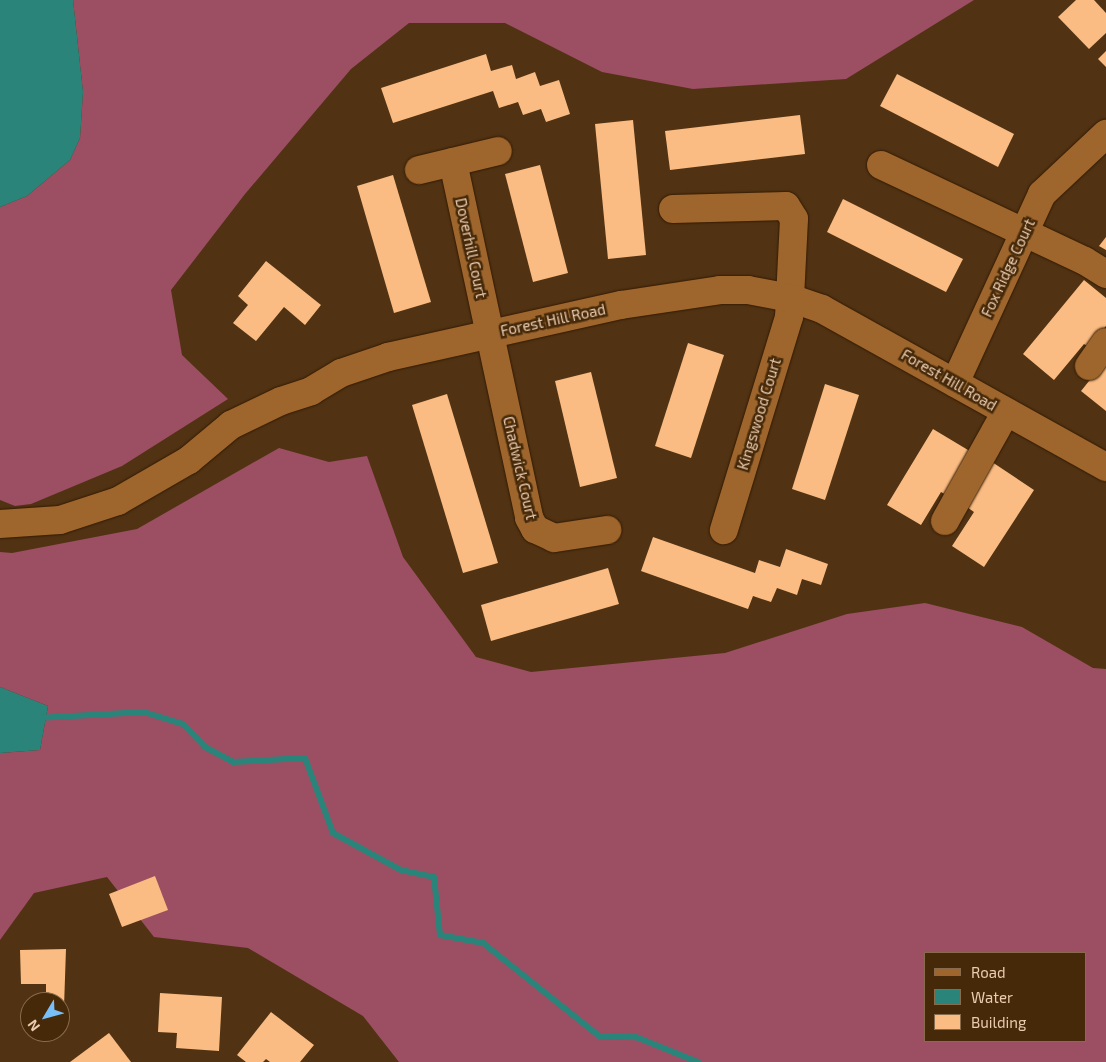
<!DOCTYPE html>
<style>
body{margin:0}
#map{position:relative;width:1106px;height:1062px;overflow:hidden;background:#513314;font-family:"Exo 2",sans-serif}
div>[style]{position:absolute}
.forest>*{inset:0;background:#9c4e63}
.water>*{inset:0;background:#2b847a}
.stream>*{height:6px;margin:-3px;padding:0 3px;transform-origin:3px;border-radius:3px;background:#2b847a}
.building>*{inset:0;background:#fabc83}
.roads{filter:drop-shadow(0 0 1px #351a00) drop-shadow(0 0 1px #351a00)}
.minor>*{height:28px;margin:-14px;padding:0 14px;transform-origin:14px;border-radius:14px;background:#9e662c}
span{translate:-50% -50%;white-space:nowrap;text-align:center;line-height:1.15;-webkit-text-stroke:5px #462909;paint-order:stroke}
.street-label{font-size:15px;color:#ebccb0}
.legend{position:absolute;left:924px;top:952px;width:162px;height:90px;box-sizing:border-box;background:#462909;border:1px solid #886a4c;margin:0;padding:6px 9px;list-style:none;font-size:15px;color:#ebccb0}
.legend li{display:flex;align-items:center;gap:10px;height:25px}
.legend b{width:25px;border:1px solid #886a4c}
.north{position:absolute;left:20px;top:992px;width:50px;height:50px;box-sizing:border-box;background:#462909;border:1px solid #886a4c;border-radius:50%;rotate:233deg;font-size:14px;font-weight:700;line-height:20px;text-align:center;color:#ebccb0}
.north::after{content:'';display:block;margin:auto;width:18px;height:22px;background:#78bff7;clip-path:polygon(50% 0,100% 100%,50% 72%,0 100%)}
</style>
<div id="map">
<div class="forest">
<div style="clip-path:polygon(73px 0,974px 0,846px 79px,693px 89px,602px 72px,505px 23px,409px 23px,351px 69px,245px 194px,171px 290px,182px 355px,228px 399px,122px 466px,31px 504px,15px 506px,0 500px,0 207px,27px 196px,70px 160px,80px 138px,83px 92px)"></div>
<div style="clip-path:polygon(evenodd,279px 448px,329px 462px,367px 456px,403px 557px,476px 657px,531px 672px,725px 653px,847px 614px,925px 603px,1022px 627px,1093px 668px,1106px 669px,1106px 1062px,399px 1062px,363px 1016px,248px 948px,154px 937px,107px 877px,34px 893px,0 940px,0 753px,40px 750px,48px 706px,0 687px,0 552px,12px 553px,137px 529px,279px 448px,925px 953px,1085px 953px,1085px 1041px,925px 1041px,925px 953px)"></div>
</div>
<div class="water">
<div style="clip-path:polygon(0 0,73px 0,83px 92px,80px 138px,70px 160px,27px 196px,0 207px)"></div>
<div style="clip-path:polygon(0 687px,48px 706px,40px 750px,0 753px)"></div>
</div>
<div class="stream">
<div style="left:37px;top:718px;width:107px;rotate:-3.2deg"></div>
<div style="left:144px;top:712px;width:41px;rotate:17.1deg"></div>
<div style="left:183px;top:724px;width:32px;rotate:46deg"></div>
<div style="left:205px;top:747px;width:32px;rotate:28deg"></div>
<div style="left:233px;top:762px;width:72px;rotate:-3.2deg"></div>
<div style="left:305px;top:758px;width:80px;rotate:69.5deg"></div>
<div style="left:333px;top:833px;width:77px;rotate:28.6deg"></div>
<div style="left:401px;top:870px;width:34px;rotate:12deg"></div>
<div style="left:434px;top:877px;width:58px;rotate:84.1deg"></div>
<div style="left:440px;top:935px;width:44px;rotate:10.5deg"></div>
<div style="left:483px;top:943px;width:149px;rotate:38.7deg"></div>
<div style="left:599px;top:1036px;width:37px;rotate:2deg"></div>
<div style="left:636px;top:1037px;width:67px;rotate:22deg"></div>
</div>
<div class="building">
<div style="clip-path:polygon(1076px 0,1094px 0,1106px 13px,1106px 33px,1089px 49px,1058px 17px)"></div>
<div style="clip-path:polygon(1106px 51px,1106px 67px,1098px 59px)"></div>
<div style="clip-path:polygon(486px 54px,491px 71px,512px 65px,516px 79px,535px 72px,540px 86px,559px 80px,570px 114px,546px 122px,541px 109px,523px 115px,518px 102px,499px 108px,493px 91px,393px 123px,381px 88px)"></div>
<div style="clip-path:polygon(897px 74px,1014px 134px,998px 167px,880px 106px)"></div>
<div style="clip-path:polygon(800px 115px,805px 154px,670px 170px,665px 131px)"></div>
<div style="clip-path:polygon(633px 120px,646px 255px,608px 259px,595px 124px)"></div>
<div style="clip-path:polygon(540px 165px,568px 273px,533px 282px,505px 174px)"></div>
<div style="clip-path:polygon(393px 175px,431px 302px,394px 313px,357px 186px)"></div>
<div style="clip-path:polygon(843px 199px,963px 259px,946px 292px,827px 232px)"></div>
<div style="clip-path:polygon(1106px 237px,1106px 250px,1099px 246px)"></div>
<div style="clip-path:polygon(266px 261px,321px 305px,305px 325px,284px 307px,256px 341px,233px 323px,248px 305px,238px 296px)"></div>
<div style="clip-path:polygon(1084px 280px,1106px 298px,1106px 326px,1089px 347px,1084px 344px,1054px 380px,1023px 354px)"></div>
<div style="clip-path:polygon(688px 343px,724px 355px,691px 458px,655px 446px)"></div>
<div style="clip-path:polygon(1106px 360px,1106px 411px,1081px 391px)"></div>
<div style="clip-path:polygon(591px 372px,617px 478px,580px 487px,555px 381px)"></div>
<div style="clip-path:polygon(825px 384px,859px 395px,825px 500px,792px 489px)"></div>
<div style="clip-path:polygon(447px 394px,498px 563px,463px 573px,412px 405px)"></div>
<div style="clip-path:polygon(933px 429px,973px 453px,948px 496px,941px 492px,921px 525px,887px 505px)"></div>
<div style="clip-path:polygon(992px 462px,1034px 490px,984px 567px,952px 546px,974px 512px,964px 505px)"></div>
<div style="clip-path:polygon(653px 537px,755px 573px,759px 560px,780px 567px,786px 549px,828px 564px,821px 585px,802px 579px,797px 595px,777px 588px,771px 602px,753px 596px,748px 609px,641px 571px)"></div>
<div style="clip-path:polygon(608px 568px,619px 604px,491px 641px,481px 605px)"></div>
<div style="clip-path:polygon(155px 876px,168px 910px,122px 927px,109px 894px)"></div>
<div style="clip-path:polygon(66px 949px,64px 1007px,60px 1007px,60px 1002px,46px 1002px,46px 984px,21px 984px,20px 950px)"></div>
<div style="clip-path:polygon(160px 993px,222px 997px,219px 1051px,176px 1048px,177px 1033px,158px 1032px)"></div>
<div style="clip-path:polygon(271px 1012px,314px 1045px,300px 1062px,270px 1062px,266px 1059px,263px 1062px,246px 1062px,237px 1055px)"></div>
<div style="clip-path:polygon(109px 1033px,131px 1062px,70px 1062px)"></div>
</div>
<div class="roads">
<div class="minor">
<div style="left:453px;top:162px;width:364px;rotate:77.9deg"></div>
<div style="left:529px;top:518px;width:13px;rotate:61deg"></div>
<div style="left:535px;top:529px;width:21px;rotate:25deg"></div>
<div style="left:554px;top:538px;width:54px;rotate:-8.6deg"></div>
<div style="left:881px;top:165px;width:225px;rotate:25.2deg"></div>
<div style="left:1085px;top:261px;width:25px;rotate:32deg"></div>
<div style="left:419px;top:170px;width:81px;rotate:-13.5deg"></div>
<div style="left:673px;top:209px;width:113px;rotate:-1.5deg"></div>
<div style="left:786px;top:206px;width:15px;rotate:58deg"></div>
<div style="left:794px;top:219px;width:98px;rotate:92.9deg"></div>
<div style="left:789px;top:317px;width:223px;rotate:107deg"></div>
<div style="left:1089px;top:366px;width:29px;rotate:-55deg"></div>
<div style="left:955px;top:383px;width:208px;rotate:-65.3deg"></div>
<div style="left:1042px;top:194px;width:88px;rotate:-43.2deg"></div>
<div style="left:945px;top:521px;width:125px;rotate:-60.8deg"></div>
<div style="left:0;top:524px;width:60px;rotate:-3.8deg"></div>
<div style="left:60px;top:520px;width:61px;rotate:-18.1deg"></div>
<div style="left:118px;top:501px;width:82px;rotate:-30deg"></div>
<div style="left:189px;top:460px;width:55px;rotate:-39.8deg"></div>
<div style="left:231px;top:425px;width:55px;rotate:-25.6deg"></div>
<div style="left:281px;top:401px;width:32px;rotate:-18deg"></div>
<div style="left:311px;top:391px;width:35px;rotate:-31deg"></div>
<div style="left:341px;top:373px;width:50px;rotate:-18.8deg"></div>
<div style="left:388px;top:357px;width:239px;rotate:-12.6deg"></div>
<div style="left:621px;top:305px;width:100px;rotate:-8.6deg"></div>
<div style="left:720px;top:290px;width:28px"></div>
<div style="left:748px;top:290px;width:43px;rotate:10.8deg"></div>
<div style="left:790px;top:298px;width:34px;rotate:19deg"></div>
<div style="left:822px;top:309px;width:325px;rotate:29.1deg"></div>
</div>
</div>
<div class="street-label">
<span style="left:471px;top:248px;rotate:78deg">Doverhill Court</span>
<span style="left:1008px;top:268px;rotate:-65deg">Fox Ridge Court</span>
<span style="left:553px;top:320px;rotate:-12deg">Forest Hill Road</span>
<span style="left:949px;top:380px;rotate:30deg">Forest Hill Road</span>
<span style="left:759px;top:414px;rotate:-73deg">Kingswood Court</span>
<span style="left:520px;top:468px;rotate:77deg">Chadwick Court</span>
</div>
<ul class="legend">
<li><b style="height:6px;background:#9e662c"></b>Road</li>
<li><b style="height:14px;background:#2b847a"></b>Water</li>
<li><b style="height:14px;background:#fabc83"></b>Building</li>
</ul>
<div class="north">N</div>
</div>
